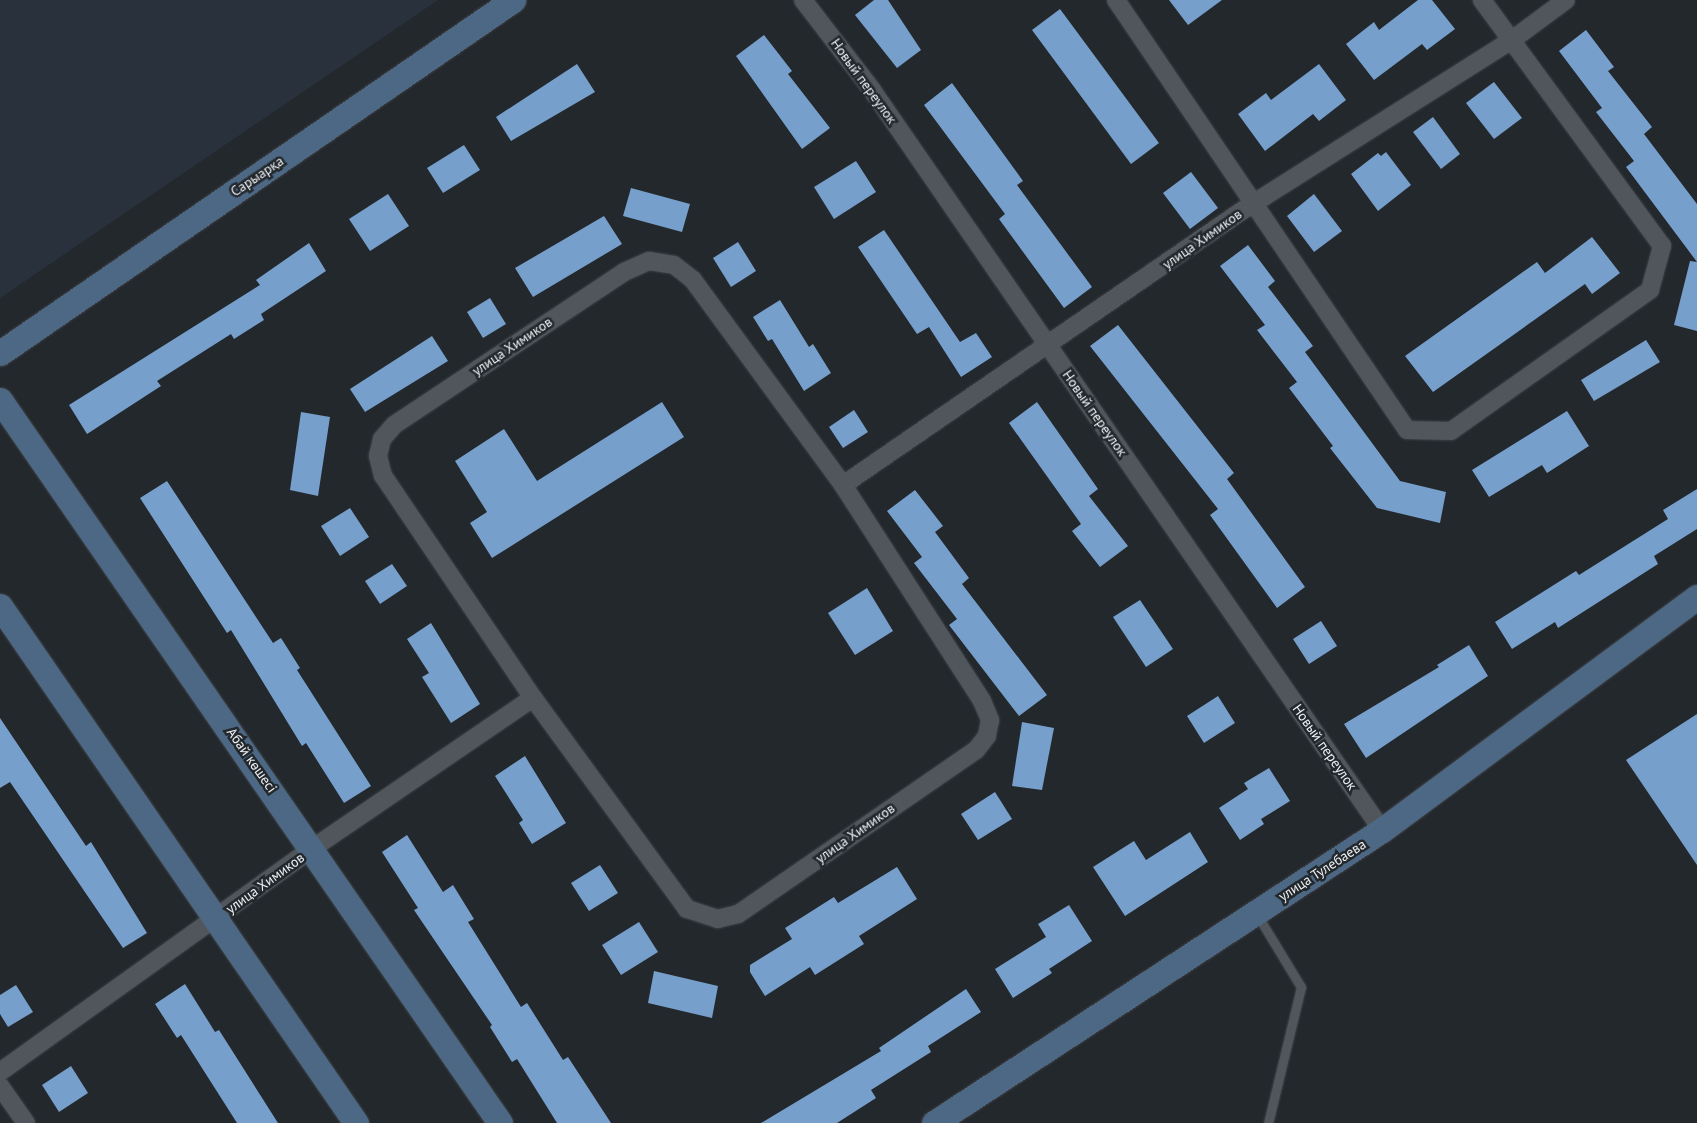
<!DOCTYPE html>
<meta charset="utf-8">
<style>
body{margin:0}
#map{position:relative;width:1697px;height:1123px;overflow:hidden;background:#23282d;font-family:"PT Sans",sans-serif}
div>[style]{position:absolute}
.built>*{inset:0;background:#29323c}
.building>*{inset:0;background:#779fcb}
.roads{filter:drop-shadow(0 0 1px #3f4246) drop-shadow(0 0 1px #3f4246)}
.lane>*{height:9px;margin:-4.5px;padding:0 4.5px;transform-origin:4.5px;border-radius:4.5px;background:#51565c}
.street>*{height:18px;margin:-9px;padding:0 9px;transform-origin:9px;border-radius:9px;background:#51565c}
.secondary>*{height:25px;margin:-12.5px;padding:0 12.5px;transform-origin:12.5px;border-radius:12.5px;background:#4c6884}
span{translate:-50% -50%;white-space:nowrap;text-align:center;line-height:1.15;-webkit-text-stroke:5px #23282d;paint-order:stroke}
.street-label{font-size:14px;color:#eff2f6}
</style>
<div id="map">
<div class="built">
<div style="clip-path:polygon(0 0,438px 0,0 298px)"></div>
</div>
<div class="building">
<div style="clip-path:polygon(874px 0,888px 0,921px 50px,897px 68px,855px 15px)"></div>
<div style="clip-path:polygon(1169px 0,1222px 0,1188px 25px)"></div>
<div style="clip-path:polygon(1418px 0,1432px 0,1455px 29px,1427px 50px,1422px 44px,1374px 80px,1346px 44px,1374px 22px,1379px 30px)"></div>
<div style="clip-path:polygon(1060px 9px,1159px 143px,1131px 164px,1032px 30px)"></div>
<div style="clip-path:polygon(1586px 30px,1614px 67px,1608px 71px,1652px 127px,1644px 134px,1697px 204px,1697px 331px,1674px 325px,1690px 261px,1697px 262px,1626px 167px,1634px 161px,1596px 112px,1602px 108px,1559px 51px)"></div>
<div style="clip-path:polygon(764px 35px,792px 71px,788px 74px,830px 128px,802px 149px,736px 56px)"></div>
<div style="clip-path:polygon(577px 64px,595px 92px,511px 141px,496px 117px)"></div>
<div style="clip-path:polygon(1319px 64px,1346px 100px,1319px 121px,1313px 114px,1265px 151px,1238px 114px,1266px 93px,1271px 100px)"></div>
<div style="clip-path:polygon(1494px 82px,1522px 118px,1494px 139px,1466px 103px)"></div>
<div style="clip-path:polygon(952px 83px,1023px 181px,1017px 185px,1092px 287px,1064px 308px,999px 219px,1005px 214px,924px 105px)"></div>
<div style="clip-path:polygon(1433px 117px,1460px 154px,1441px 169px,1413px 132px)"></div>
<div style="clip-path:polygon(464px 145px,480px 170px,443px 193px,427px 168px)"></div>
<div style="clip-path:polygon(1386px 152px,1411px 185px,1378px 211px,1351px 174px,1378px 153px,1381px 156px)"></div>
<div style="clip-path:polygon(856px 161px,876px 192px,834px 219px,814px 187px)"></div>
<div style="clip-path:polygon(1191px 172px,1218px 208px,1190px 229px,1163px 193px)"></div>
<div style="clip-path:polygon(631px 188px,690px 204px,682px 232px,623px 216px)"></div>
<div style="clip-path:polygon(388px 194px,409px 226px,370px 251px,349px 219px)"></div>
<div style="clip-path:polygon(1314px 194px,1342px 231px,1314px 252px,1287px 216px)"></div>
<div style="clip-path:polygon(604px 216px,622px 244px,533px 297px,515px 268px)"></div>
<div style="clip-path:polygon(884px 230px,960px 342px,976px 333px,992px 357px,961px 377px,929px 327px,917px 334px,858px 247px)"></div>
<div style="clip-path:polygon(1592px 237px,1620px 273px,1592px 294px,1585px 284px,1433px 392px,1405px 356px,1537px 262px,1545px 273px)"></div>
<div style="clip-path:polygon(738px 242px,756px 271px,731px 287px,713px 258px)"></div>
<div style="clip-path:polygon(309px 243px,326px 271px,261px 314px,264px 320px,234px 339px,231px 334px,157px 381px,161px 386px,87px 434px,69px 405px,260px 285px,256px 280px)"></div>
<div style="clip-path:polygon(1248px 245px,1275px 281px,1268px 287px,1313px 346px,1305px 352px,1400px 481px,1446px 492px,1440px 523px,1377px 508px,1330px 448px,1333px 446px,1289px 388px,1297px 382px,1257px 330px,1265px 325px,1220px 266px)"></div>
<div style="clip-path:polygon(490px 298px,506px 324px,483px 338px,467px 312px)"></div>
<div style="clip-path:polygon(780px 300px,809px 347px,813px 344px,831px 373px,804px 391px,772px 339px,768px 341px,753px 317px)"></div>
<div style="clip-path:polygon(1118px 325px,1234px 473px,1227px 479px,1305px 587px,1277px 608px,1210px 515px,1218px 509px,1090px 346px)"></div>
<div style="clip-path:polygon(432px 336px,448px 361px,365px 412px,350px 389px)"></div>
<div style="clip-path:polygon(1646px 340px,1660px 362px,1594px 401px,1581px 380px)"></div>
<div style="clip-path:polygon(662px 402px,684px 437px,492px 558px,470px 523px,487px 512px,455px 461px,504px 429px,537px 481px)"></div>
<div style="clip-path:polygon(1037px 402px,1098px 489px,1089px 496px,1128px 546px,1100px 567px,1072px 531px,1081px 524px,1009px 423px)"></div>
<div style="clip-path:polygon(854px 410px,868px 432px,843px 448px,829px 427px)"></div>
<div style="clip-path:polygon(1567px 411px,1589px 446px,1547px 473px,1542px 465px,1489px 497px,1472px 470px)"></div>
<div style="clip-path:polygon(301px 412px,330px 417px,318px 496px,290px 490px)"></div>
<div style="clip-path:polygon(167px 481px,273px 643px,281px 638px,300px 668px,297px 670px,371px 786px,344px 803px,306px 743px,302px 746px,231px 630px,227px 633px,140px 498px)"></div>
<div style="clip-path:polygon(1697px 489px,1697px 529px,1654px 556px,1658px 564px,1558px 628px,1555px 622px,1512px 649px,1495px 622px,1576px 571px,1579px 575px,1668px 519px,1663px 510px)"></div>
<div style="clip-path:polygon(915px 490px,943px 526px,935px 532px,969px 578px,962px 584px,1047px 695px,1019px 716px,949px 625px,957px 619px,914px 563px,922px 557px,887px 511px)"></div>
<div style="clip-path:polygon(350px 508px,369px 537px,340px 556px,321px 526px)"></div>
<div style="clip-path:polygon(392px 564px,407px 586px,380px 604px,365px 581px)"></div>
<div style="clip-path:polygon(867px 588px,893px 631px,855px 655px,828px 613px)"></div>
<div style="clip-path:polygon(1140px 600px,1173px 649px,1146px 667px,1113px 617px)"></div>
<div style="clip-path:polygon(1321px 621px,1337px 646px,1309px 664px,1293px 639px)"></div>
<div style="clip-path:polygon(431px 623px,480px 704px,451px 723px,422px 677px,429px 673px,407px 639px)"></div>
<div style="clip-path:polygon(1469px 645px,1488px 676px,1366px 758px,1344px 724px,1439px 667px,1437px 665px)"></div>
<div style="clip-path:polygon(1218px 696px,1235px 723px,1204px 743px,1187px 716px)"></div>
<div style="clip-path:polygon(1697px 714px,1697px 865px,1626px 760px)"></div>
<div style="clip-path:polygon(0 718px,86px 846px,91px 842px,147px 933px,123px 948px,10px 782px,0 788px)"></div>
<div style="clip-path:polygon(1022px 722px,1054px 728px,1042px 790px,1012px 786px)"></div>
<div style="clip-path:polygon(525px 756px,566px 823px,532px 844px,519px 823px,523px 820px,495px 776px)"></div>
<div style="clip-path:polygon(1269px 768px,1290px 801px,1261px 819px,1264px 824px,1240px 840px,1219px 808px,1248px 789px,1244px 783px)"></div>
<div style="clip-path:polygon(995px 792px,1012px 819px,978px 840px,961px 814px)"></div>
<div style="clip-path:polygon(1190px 832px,1208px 862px,1125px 916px,1093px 867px,1134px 841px,1146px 860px)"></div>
<div style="clip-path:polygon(407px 835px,443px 892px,453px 885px,474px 919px,468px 922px,521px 1007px,527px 1003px,563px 1060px,568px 1057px,611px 1123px,557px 1123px,517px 1059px,512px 1062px,490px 1027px,492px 1025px,414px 910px,418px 908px,382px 852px)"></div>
<div style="clip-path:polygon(600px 865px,618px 893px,589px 911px,571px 883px)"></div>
<div style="clip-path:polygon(897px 867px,917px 899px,859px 936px,864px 944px,815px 975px,810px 967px,765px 996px,750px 972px,750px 965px,792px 939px,785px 928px,834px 897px,838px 903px)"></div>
<div style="clip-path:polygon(1069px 905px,1092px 941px,1049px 969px,1052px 973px,1013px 998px,995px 969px,1046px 937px,1038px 924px)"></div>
<div style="clip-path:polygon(639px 922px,658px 952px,621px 975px,602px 945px)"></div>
<div style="clip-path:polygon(654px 971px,718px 986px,712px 1018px,648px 1003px)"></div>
<div style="clip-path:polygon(185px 984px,215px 1032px,219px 1030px,278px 1123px,237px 1123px,181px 1035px,177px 1038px,155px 1004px)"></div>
<div style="clip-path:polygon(16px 985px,33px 1012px,8px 1027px,0 1014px,0 995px)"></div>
<div style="clip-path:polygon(966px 989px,981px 1012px,928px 1046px,931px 1052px,871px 1090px,876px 1098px,837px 1123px,761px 1123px,881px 1051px,879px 1048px)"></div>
<div style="clip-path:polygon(71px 1066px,88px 1093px,59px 1112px,42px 1085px)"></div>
</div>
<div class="roads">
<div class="lane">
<div style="left:1256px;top:913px;width:87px;rotate:58.7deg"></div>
<div style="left:1301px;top:987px;width:140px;rotate:103.6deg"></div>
</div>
<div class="street">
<div style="left:803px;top:0;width:113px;rotate:52.5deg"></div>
<div style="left:872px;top:90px;width:899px;rotate:55.43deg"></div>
<div style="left:1116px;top:0;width:519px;rotate:55.91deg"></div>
<div style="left:1407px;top:430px;width:44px;rotate:1.3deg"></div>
<div style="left:1451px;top:431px;width:244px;rotate:-35.3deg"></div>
<div style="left:1650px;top:290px;width:46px;rotate:-74.7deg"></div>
<div style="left:1662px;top:246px;width:305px;rotate:-126.2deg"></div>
<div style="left:649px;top:261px;width:25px;rotate:9deg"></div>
<div style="left:674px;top:265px;width:24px;rotate:38deg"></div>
<div style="left:693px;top:280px;width:254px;rotate:53.8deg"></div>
<div style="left:843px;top:485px;width:257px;rotate:57.2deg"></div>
<div style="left:982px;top:701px;width:21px;rotate:67deg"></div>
<div style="left:990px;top:720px;width:16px;rotate:101deg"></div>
<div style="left:987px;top:736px;width:18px;rotate:128deg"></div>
<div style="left:976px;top:750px;width:289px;rotate:145.4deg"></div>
<div style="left:738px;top:914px;width:21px;rotate:166deg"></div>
<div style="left:718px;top:919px;width:33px;rotate:-162deg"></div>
<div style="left:687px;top:909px;width:261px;rotate:-126.1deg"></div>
<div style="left:533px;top:698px;width:268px;rotate:-124deg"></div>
<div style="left:383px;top:476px;width:21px;rotate:-104deg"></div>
<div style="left:378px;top:456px;width:17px;rotate:-77deg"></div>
<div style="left:382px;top:439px;width:18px;rotate:-49deg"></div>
<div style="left:394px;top:425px;width:276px;rotate:-33.6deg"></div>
<div style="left:624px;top:272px;width:27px;rotate:-24deg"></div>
<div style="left:843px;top:485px;width:498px;rotate:-34.5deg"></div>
<div style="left:1254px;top:203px;width:305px;rotate:-32.3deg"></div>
<div style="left:1512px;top:40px;width:67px;rotate:-36.5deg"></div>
<div style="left:0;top:1072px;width:385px;rotate:-35.6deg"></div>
<div style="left:313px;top:848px;width:266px;rotate:-34.3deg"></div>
<div style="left:0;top:1086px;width:45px;rotate:54.9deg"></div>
</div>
<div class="secondary">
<div style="left:0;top:353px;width:623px;rotate:-34.53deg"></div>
<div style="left:0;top:400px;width:879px;rotate:55.33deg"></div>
<div style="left:0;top:606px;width:628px;rotate:55.45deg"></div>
<div style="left:934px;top:1123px;width:535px;rotate:-33.19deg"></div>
<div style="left:1382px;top:830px;width:392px;rotate:-36.5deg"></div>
</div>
</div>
<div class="street-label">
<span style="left:864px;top:81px;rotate:54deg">Новый переулок</span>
<span style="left:257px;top:176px;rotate:-34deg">Сарыарқа</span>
<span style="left:1202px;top:239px;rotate:-35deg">улица Химиков</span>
<span style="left:512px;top:346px;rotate:-34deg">улица Химиков</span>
<span style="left:1095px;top:413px;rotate:55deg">Новый переулок</span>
<span style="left:1325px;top:747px;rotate:55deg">Новый переулок</span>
<span style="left:252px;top:760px;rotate:55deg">Абай көшесі</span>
<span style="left:855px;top:833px;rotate:-35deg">улица Химиков</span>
<span style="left:1322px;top:870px;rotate:-33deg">улица Тулебаева</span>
<span style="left:265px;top:883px;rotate:-36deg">улица Химиков</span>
</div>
</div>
